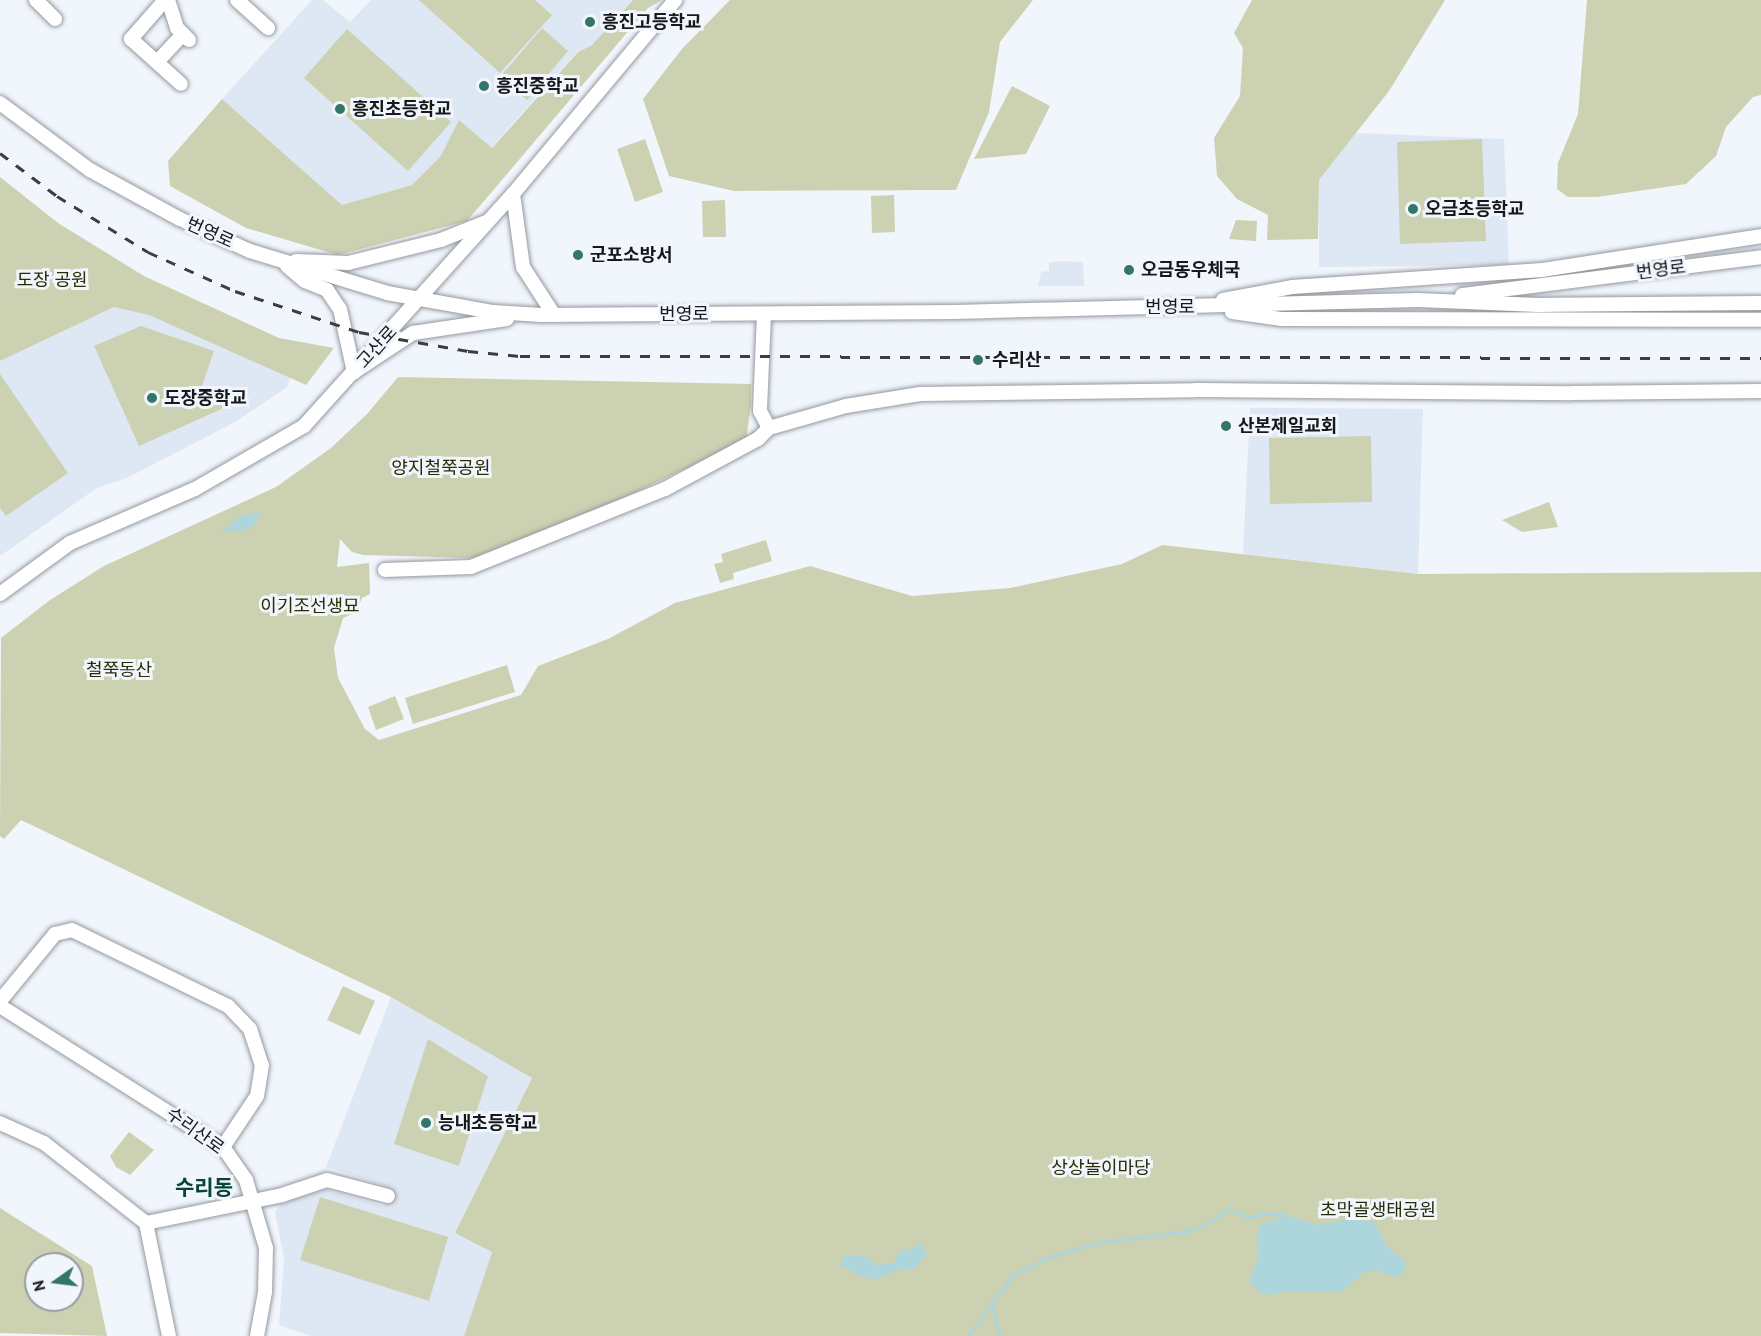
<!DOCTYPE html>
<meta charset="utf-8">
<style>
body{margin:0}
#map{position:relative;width:1761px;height:1336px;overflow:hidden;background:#f1f6fd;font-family:"PT Sans","Noto Sans KR",sans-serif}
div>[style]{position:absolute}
.built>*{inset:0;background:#dee7f4}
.green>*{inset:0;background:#ccd1b1}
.water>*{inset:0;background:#add5dc}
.stream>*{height:3px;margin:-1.5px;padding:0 1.5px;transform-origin:1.5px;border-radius:1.5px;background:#add5dc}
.roads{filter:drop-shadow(0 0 2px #94999f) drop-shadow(0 0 2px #94999f)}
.minor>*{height:14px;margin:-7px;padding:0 7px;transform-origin:7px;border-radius:7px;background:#fff}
.rail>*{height:3px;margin-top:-1.5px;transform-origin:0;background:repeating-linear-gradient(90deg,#3b3d40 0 10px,transparent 0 20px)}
.dots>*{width:16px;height:16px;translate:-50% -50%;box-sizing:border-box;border:3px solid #f1f6fd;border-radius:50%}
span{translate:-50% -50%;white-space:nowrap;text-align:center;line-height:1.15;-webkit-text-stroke:6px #f1f6fd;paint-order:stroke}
.poi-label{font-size:18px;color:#16181a;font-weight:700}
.left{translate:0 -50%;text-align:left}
.street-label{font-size:18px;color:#16181a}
.park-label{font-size:18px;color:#292d05}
.quarter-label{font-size:21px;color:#084339;font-weight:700}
.north{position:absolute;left:24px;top:1252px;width:60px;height:60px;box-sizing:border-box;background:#f1f6fd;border:2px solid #999da2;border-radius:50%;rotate:256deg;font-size:16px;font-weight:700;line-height:24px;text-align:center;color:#16181a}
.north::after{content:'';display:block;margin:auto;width:21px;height:27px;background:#337567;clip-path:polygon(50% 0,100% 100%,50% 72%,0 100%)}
</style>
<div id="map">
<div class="built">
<div style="clip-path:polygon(312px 0,323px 0,350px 22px,371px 0,633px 0,592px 45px,577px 52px,491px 148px,459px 120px,440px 157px,412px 185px,342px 205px,222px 99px)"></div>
<div style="clip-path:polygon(1356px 133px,1504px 139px,1509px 265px,1319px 267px,1319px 180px)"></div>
<div style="clip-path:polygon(1057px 261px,1083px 262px,1084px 286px,1038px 286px,1041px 272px,1049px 271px,1049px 263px)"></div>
<div style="clip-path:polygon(114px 307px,129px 307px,149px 315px,291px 377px,287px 387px,237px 421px,129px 477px,97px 488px,0 556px,0 361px)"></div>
<div style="clip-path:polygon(1250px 408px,1423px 409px,1418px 574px,1243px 554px)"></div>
<div style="clip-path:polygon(391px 997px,532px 1078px,455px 1233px,492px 1251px,464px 1336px,311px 1336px,279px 1325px,284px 1259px,275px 1212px,281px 1204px,324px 1189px,384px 1206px,391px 1188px,326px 1167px)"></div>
</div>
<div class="green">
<div style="clip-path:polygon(419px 0,535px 0,552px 15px,500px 73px)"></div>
<div style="clip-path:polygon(633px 0,662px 0,648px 8px,467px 221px,338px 255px,246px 228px,170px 186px,168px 161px,222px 99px,342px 205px,412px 185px,440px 157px,459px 120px,492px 148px,578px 52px,592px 45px)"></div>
<div style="clip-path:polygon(730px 0,1033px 0,1000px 42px,989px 112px,956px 190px,734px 191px,669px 176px,643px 99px,682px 49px)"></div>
<div style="clip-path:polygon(1252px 0,1445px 0,1389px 91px,1319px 180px,1318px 239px,1267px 240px,1268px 215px,1237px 199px,1217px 176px,1214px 138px,1240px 96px,1243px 48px,1234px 33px)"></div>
<div style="clip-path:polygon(1587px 0,1761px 0,1761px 95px,1753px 97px,1726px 127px,1716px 156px,1686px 184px,1597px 197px,1568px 197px,1557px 189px,1558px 163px,1578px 114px)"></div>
<div style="clip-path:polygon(542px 28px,568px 51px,527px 100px,500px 77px)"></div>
<div style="clip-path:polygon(347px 29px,451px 122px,408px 171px,304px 78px)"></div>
<div style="clip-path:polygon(1012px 86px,1050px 106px,1026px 154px,974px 159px)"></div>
<div style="clip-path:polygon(645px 139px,663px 192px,635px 202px,617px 149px)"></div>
<div style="clip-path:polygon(1482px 139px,1486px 241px,1400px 244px,1397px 142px)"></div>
<div style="clip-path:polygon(0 177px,58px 223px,144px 276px,279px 338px,334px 348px,306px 385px,149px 315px,114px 307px,0 361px)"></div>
<div style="clip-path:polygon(894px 195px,895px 232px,872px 233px,871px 196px)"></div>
<div style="clip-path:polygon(725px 200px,726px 237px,703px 237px,702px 201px)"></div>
<div style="clip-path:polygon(1236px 220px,1257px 221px,1256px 241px,1229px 239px)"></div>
<div style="clip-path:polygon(141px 326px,214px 351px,202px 386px,237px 402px,139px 446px,94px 346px)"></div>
<div style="clip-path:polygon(0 374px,68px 473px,6px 516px,0 508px)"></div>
<div style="clip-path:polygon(398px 377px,751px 384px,751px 405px,746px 440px,625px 497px,473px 558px,363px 555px,352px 552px,340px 539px,337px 567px,369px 563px,370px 594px,362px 598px,355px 613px,343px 618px,334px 648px,338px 678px,365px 729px,379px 740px,521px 695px,538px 666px,608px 639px,675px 603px,810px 566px,912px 596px,1010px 588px,1122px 564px,1162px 545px,1418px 574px,1761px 572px,1761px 1336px,464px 1336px,492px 1252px,455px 1233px,532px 1078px,391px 997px,21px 820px,4px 839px,0 836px,1px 638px,50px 600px,104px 566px,276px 487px,331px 448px,367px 414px)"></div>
<div style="clip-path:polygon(1371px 436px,1372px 502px,1270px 504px,1269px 438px)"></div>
<div style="clip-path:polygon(1549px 502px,1558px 527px,1522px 532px,1502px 520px)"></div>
<div style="clip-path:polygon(766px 540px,772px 561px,733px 573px,734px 579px,720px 583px,714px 564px,723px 562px,721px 554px)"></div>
<div style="clip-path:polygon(507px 665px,515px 692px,413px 724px,405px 698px)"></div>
<div style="clip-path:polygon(395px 696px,404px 719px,376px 730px,368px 707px)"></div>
<div style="clip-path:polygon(343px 986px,375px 1001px,360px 1035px,327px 1020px)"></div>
<div style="clip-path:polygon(428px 1039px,488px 1076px,459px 1166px,394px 1144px)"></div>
<div style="clip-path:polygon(129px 1132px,154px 1150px,130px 1175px,116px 1167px,110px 1156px)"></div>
<div style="clip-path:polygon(320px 1197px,448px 1237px,429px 1301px,300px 1260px)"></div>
<div style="clip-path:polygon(evenodd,0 1208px,92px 1266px,107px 1336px,0 1333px,0 1208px,36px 1264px,72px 1264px,72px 1300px,36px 1300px,36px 1264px)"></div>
</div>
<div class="water">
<div style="clip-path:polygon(263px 513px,249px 529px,221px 533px,242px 515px)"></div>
<div style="clip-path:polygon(1285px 1215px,1318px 1225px,1354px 1218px,1375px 1223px,1387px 1247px,1406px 1262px,1404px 1272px,1395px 1278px,1380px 1271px,1364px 1272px,1341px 1292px,1287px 1291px,1270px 1295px,1259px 1292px,1249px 1282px,1259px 1255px,1257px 1239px,1260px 1225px)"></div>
<div style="clip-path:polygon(920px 1243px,927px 1255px,914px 1269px,897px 1270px,877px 1279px,863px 1277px,839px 1265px,845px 1256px,864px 1256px,877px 1265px,893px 1263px,901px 1250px,908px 1251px)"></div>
</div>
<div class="stream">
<div style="left:992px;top:1303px;width:34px;rotate:78deg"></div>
<div style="left:968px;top:1336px;width:76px;rotate:-53.6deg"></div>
<div style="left:1013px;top:1275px;width:38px;rotate:-27deg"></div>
<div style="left:1047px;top:1258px;width:51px;rotate:-17deg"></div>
<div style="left:1096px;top:1243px;width:99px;rotate:-7.6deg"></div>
<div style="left:1194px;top:1230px;width:42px;rotate:-30.3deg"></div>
<div style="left:1230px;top:1209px;width:20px;rotate:24deg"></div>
<div style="left:1248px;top:1217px;width:23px;rotate:-10deg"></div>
<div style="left:1271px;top:1213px;width:14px;rotate:8deg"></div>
</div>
<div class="roads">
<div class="minor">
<div style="left:36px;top:0;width:27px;rotate:45deg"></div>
<div style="left:165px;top:0;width:52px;rotate:131.1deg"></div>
<div style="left:131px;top:39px;width:67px;rotate:42deg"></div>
<div style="left:168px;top:0;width:29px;rotate:72deg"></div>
<div style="left:177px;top:28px;width:17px;rotate:45deg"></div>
<div style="left:237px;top:0;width:42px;rotate:42.1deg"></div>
<div style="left:157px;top:62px;width:38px;rotate:-47deg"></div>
<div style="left:0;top:103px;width:112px;rotate:36.7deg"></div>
<div style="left:90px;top:170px;width:102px;rotate:28.6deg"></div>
<div style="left:180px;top:219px;width:77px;rotate:24.6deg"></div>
<div style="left:250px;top:251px;width:143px;rotate:17deg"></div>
<div style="left:387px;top:293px;width:108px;rotate:10.2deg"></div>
<div style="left:493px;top:312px;width:49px;rotate:3.5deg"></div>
<div style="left:542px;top:315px;width:413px;rotate:-0.4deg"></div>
<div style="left:955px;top:312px;width:463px;rotate:-1.5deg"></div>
<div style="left:1418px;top:300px;width:120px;rotate:2.4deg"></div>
<div style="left:1538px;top:305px;width:223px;rotate:-0.5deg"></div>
<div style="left:513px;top:194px;width:74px;rotate:82.2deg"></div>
<div style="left:523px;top:267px;width:57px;rotate:57.1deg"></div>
<div style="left:296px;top:261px;width:52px;rotate:2.2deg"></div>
<div style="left:348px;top:263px;width:96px;rotate:-13.9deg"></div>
<div style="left:441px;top:240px;width:48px;rotate:-21.8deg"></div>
<div style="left:287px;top:266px;width:23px;rotate:40deg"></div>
<div style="left:305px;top:281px;width:24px;rotate:22deg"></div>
<div style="left:327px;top:290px;width:23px;rotate:56deg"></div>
<div style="left:340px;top:309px;width:65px;rotate:77.5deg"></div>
<div style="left:354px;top:372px;width:71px;rotate:-33.5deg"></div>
<div style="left:413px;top:333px;width:95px;rotate:-8.5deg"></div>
<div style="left:1462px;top:295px;width:301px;rotate:-7.2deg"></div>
<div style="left:1223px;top:300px;width:70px;rotate:-10.7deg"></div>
<div style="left:1292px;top:287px;width:251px;rotate:-3.9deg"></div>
<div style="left:1542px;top:270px;width:222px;rotate:-8.8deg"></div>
<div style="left:1232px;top:312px;width:49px;rotate:8.1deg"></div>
<div style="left:1281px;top:319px;width:480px;rotate:0.1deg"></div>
<div style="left:764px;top:314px;width:97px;rotate:92.4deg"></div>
<div style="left:760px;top:411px;width:19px;rotate:62deg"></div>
<div style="left:385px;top:570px;width:86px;rotate:-2deg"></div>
<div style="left:471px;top:567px;width:209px;rotate:-21.9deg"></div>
<div style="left:665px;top:489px;width:106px;rotate:-28.3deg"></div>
<div style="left:758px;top:439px;width:16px;rotate:-45deg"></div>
<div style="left:769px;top:428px;width:80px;rotate:-15.9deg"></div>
<div style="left:846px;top:406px;width:75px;rotate:-9.2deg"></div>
<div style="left:920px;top:394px;width:276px;rotate:-0.8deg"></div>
<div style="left:1196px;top:390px;width:377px;rotate:0.5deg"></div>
<div style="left:1573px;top:393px;width:188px;rotate:-0.6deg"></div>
<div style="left:0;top:594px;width:87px;rotate:-36.1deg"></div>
<div style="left:70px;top:543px;width:136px;rotate:-23.4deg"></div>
<div style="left:195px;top:489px;width:126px;rotate:-30deg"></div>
<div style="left:304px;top:426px;width:312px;rotate:-48deg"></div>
<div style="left:513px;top:194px;width:253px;rotate:-50.1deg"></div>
<div style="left:0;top:1001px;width:87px;rotate:-50.6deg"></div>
<div style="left:55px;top:934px;width:17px;rotate:-13deg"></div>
<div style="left:72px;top:930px;width:174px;rotate:26deg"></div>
<div style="left:228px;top:1006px;width:32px;rotate:46deg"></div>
<div style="left:250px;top:1029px;width:38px;rotate:72deg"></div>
<div style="left:262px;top:1065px;width:31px;rotate:99deg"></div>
<div style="left:257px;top:1096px;width:61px;rotate:123.7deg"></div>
<div style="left:0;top:1006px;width:264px;rotate:32.3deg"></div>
<div style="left:223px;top:1147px;width:40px;rotate:55.1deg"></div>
<div style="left:246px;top:1180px;width:71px;rotate:73.6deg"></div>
<div style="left:266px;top:1248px;width:44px;rotate:91.3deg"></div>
<div style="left:265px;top:1292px;width:45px;rotate:100.3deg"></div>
<div style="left:0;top:1123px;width:48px;rotate:24.4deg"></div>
<div style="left:44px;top:1143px;width:130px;rotate:38.1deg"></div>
<div style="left:146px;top:1223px;width:115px;rotate:78.5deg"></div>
<div style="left:146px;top:1223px;width:139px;rotate:-11.6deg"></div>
<div style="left:282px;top:1195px;width:47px;rotate:-18.4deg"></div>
<div style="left:327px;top:1180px;width:63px;rotate:14.7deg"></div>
</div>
</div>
<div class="rail">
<div style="left:0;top:153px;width:71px;rotate:37deg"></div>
<div style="left:57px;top:196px;width:107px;rotate:31.6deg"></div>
<div style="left:148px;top:252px;width:95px;rotate:24.1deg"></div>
<div style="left:235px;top:291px;width:131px;rotate:18.3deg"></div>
<div style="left:359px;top:332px;width:111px;rotate:9.9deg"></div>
<div style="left:468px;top:351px;width:52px;rotate:5.5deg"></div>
<div style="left:520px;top:356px;width:1241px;rotate:0.09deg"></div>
</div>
<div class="dots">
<div style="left:590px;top:22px;background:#337567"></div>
<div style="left:484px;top:86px;background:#337567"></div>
<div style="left:340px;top:109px;background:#337567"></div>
<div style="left:1413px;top:209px;background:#337567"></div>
<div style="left:578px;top:255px;background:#337567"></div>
<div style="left:1129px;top:270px;background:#337567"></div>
<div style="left:978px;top:360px;background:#337567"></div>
<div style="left:152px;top:398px;background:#337567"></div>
<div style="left:1226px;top:426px;background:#337567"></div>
<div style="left:426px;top:1123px;background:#337567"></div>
</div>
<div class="poi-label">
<span class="left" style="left:602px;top:22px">흥진고등학교</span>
<span class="left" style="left:496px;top:86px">흥진중학교</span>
<span class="left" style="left:352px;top:109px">흥진초등학교</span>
<span class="left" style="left:1425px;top:209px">오금초등학교</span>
<span class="left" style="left:590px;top:255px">군포소방서</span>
<span class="left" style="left:1141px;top:270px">오금동우체국</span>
<span class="left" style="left:992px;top:360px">수리산</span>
<span class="left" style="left:164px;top:398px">도장중학교</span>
<span class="left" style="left:1238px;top:426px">산본제일교회</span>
<span class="left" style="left:438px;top:1123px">능내초등학교</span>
</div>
<div class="street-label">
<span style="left:210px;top:233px;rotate:24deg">번영로</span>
<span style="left:1661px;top:270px;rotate:-7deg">번영로</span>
<span style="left:1170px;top:307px">번영로</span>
<span style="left:684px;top:314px">번영로</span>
<span style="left:377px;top:347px;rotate:-48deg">고산로</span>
<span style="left:195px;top:1131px;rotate:36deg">수리산로</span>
</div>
<div class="park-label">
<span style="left:52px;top:280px">도장 공원</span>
<span style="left:441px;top:468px">양지철쭉공원</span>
<span style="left:310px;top:606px">이기조선생묘</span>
<span style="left:119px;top:670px">철쭉동산</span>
<span style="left:1101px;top:1168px">상상놀이마당</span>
<span style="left:1378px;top:1210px">초막골생태공원</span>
</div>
<div class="quarter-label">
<span style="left:204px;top:1188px">수리동</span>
</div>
<div class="north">N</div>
</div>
